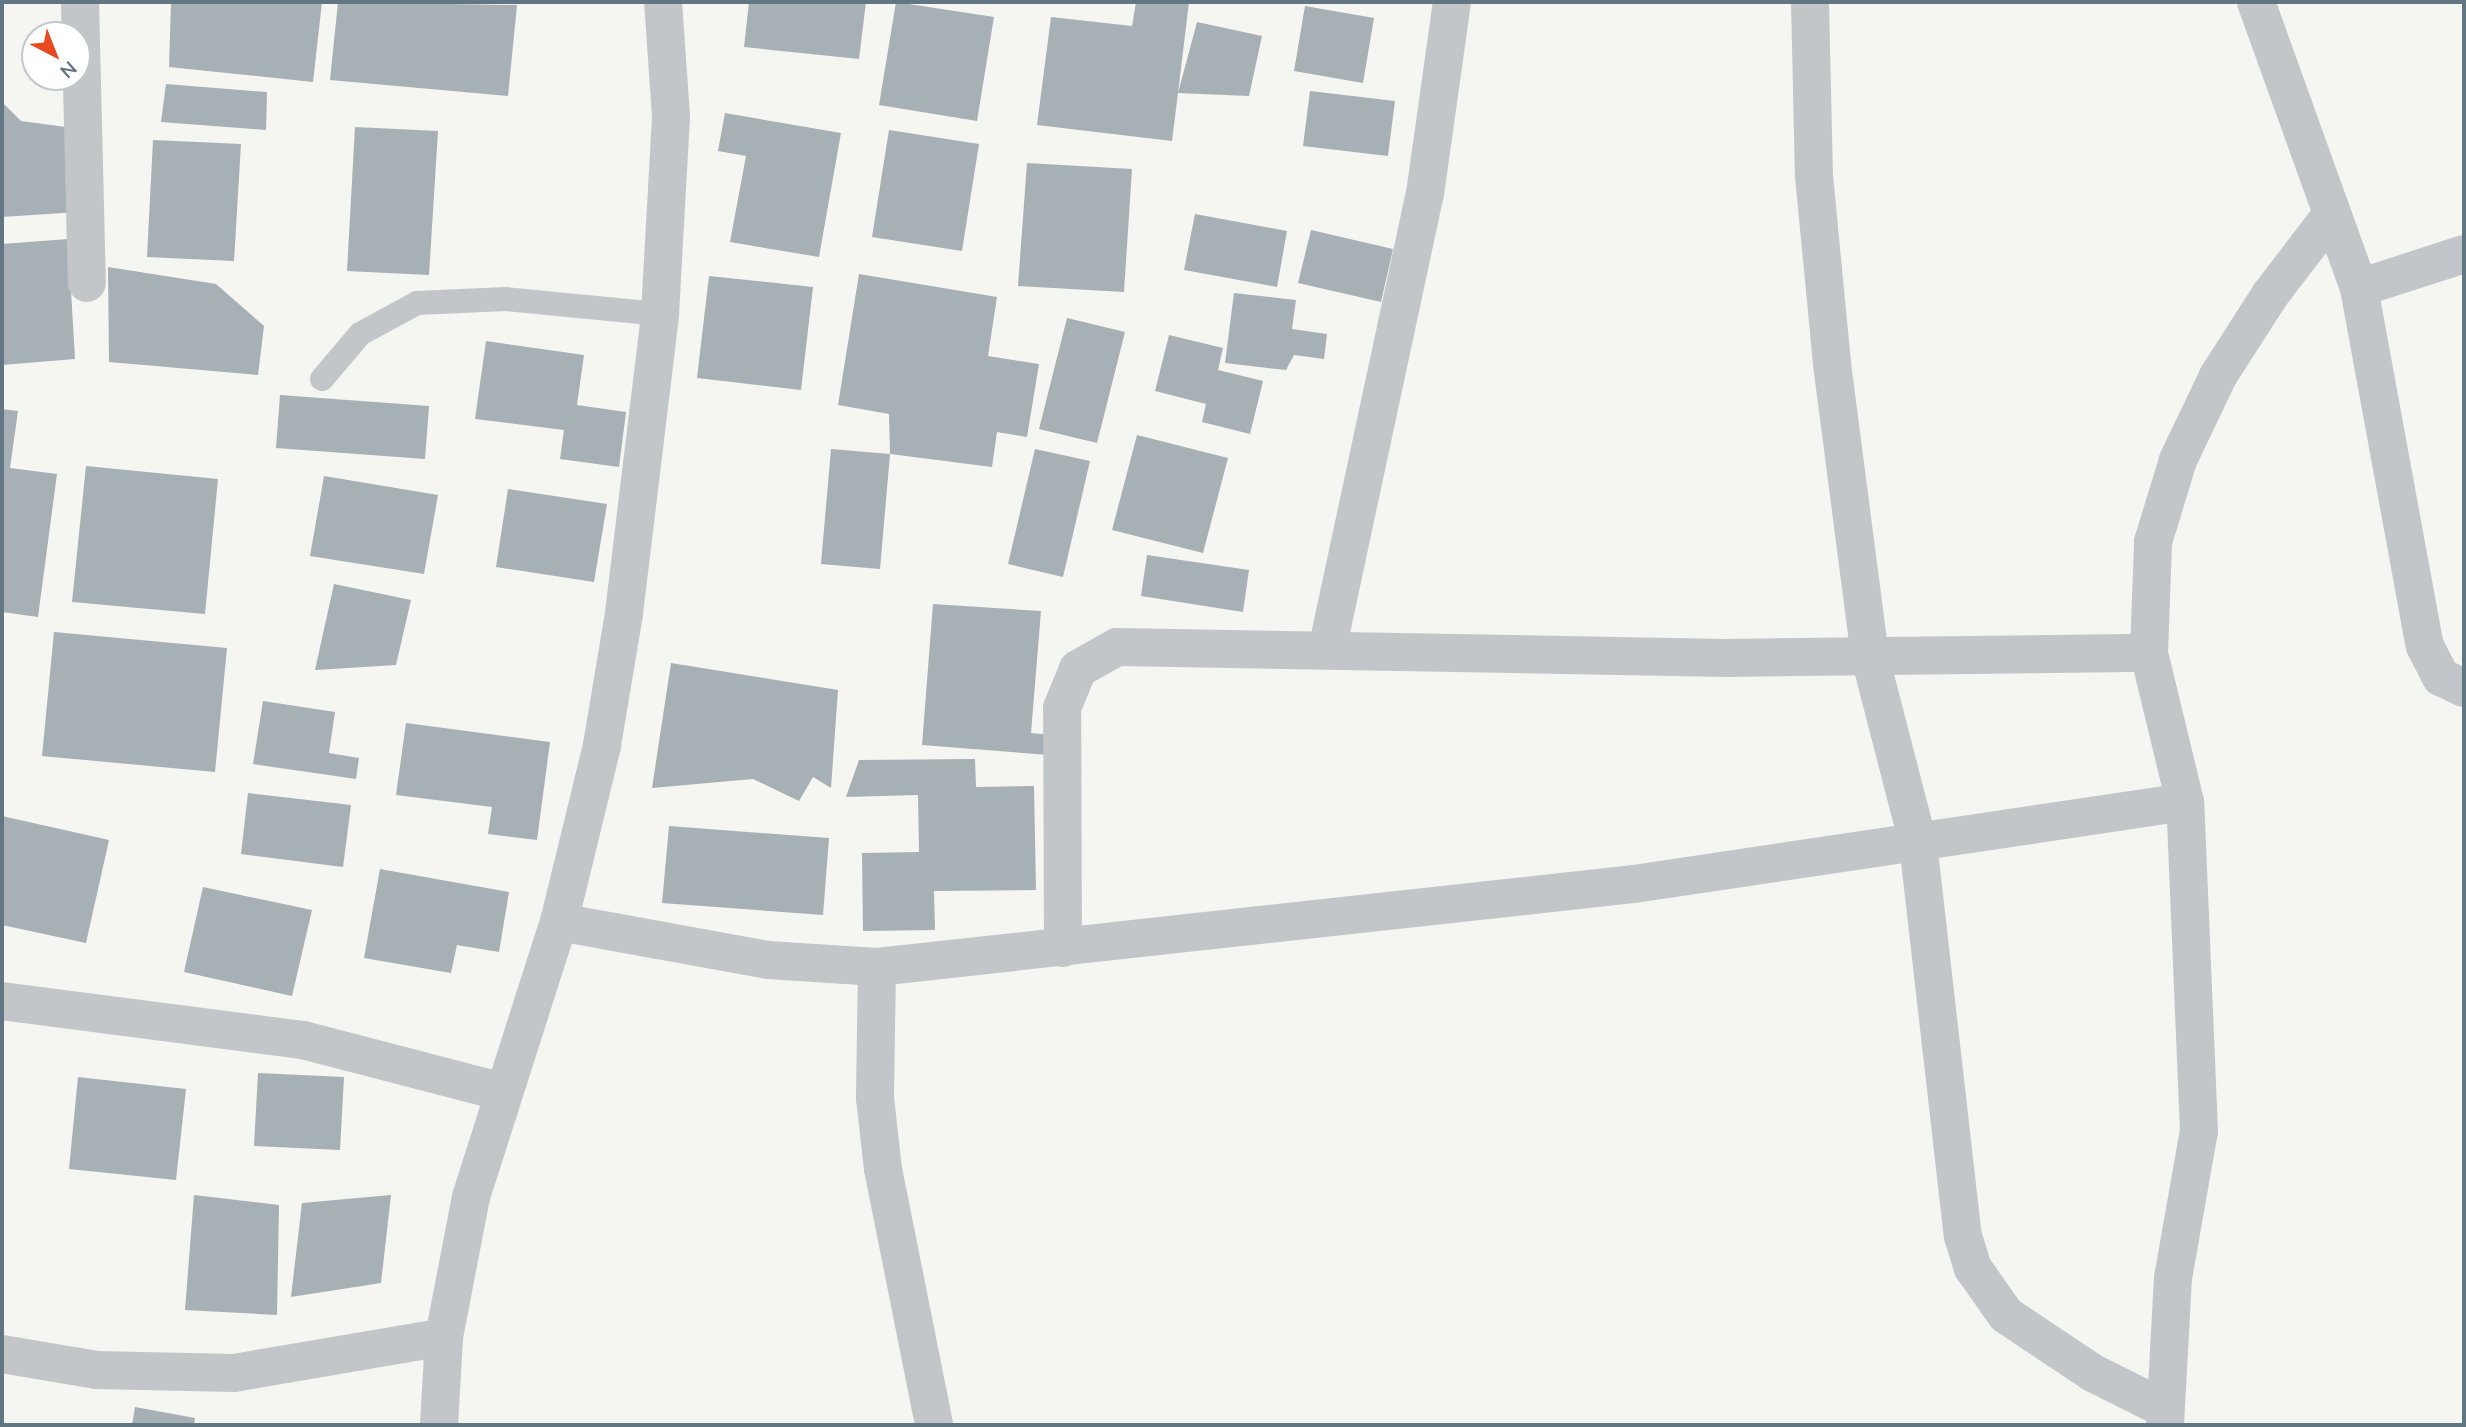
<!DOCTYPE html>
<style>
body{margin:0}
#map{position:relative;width:2466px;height:1427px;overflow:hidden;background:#f5f5f1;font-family:Mulish,sans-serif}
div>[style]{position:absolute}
.building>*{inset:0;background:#a7b0b5}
.service>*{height:24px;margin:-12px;padding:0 12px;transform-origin:12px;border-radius:12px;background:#c2c6c9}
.minor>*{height:38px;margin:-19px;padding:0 19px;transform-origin:19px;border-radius:19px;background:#c2c6c9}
span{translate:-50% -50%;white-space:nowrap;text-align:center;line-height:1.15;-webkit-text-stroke:7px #fff;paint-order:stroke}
.frame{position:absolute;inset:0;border:4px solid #637683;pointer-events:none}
.north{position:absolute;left:21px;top:21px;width:70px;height:70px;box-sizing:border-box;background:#fff;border:2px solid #c1c8cd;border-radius:50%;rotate:138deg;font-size:19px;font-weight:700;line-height:28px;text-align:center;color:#637683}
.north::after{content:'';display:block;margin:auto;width:24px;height:32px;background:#e8491f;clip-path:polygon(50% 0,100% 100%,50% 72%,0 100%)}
</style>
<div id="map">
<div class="building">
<div style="clip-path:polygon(171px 2px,322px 2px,313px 82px,169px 67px)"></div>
<div style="clip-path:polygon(338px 2px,517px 5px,508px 96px,330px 80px)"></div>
<div style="clip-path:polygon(749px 2px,866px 2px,859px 59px,744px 47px)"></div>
<div style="clip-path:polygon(896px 2px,994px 17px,977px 121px,879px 105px)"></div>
<div style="clip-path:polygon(1136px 2px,1189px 2px,1178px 93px,1197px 22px,1262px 36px,1249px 96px,1178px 93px,1172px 141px,1037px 125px,1051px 17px,1132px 26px)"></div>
<div style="clip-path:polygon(1305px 6px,1374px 18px,1363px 83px,1294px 71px)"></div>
<div style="clip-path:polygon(166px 84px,267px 92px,266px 130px,161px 122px)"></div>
<div style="clip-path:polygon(1310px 91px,1395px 101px,1388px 156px,1303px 146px)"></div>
<div style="clip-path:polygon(2px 102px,21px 121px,73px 128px,78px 212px,2px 217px)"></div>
<div style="clip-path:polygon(725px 113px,841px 133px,819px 257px,730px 242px,746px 156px,718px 151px)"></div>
<div style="clip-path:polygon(355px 127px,438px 131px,429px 275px,347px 271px)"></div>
<div style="clip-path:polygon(889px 130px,979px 144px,962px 251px,872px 237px)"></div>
<div style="clip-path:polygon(153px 140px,241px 144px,234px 261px,147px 257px)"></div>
<div style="clip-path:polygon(1027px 163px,1132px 169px,1124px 292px,1018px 286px)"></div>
<div style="clip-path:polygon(1195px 214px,1287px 231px,1277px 287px,1184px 270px)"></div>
<div style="clip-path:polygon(1311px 230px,1393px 249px,1381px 302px,1298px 283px)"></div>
<div style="clip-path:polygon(68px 239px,75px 359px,2px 365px,2px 244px)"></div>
<div style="clip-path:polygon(108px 267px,216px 284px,264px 326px,258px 375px,109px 362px)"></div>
<div style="clip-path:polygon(859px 274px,997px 297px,988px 356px,1039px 364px,1027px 437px,997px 432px,992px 467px,890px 454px,889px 414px,838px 405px)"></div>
<div style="clip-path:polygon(709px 276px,813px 287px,801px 390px,697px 378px)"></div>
<div style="clip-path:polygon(1234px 293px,1296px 300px,1292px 329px,1327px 334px,1324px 359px,1294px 355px,1286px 370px,1225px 363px)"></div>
<div style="clip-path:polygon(1067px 318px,1125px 332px,1097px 443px,1039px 429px)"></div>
<div style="clip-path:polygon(1169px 335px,1223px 348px,1218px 370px,1263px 381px,1250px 434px,1202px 422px,1206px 404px,1155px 391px)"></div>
<div style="clip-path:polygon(486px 341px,584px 355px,577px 405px,626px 412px,619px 467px,560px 459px,564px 430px,475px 419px)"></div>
<div style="clip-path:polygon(280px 395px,429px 406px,425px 459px,276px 448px)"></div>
<div style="clip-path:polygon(2px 409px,18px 411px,10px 468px,57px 474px,38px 617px,2px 612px)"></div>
<div style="clip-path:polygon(1137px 435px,1228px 458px,1203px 553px,1112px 530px)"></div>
<div style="clip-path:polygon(831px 449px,890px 454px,880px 569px,821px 564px)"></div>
<div style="clip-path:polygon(1035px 449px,1090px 461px,1063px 577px,1008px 564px)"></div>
<div style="clip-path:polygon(86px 466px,218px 479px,205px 614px,72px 602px)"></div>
<div style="clip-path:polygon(324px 476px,438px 495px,424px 574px,310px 556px)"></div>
<div style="clip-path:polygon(508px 489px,607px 504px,594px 582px,496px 567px)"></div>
<div style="clip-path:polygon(1147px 555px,1249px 570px,1243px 612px,1141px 596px)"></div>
<div style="clip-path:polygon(334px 584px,411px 600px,396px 665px,315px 670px)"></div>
<div style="clip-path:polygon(933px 604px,1041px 611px,1031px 733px,1051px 735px,1049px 755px,922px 745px)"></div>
<div style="clip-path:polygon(54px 632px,227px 648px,215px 772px,42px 756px)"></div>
<div style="clip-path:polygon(671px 663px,838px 690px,831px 788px,813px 777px,799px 801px,753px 779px,652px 788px)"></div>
<div style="clip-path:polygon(263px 701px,335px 712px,329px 753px,359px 758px,356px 779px,253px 764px)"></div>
<div style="clip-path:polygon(406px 723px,550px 742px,537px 840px,488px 834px,492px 807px,396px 795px)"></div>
<div style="clip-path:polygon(975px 759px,976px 787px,1034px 786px,1036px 890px,934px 891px,935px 930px,863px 931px,862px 853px,919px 852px,918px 795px,846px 797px,859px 760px)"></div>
<div style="clip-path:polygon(248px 793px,351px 805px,343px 867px,241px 854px)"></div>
<div style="clip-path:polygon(2px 816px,109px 840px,86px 943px,2px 925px)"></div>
<div style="clip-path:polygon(669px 826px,829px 838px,823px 915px,662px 903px)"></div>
<div style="clip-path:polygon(380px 869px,509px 892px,499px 952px,457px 945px,451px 973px,364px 958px)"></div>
<div style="clip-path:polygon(203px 887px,312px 910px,292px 996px,184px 972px)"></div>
<div style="clip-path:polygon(258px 1073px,344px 1077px,340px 1150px,254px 1146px)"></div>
<div style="clip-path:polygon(78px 1077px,186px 1089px,176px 1180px,69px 1169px)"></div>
<div style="clip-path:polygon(194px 1195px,279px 1205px,277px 1315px,185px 1310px)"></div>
<div style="clip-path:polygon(391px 1195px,381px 1283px,291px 1297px,302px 1203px)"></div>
<div style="clip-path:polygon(135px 1407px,195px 1418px,194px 1425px,132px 1425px)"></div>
</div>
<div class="service">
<div style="left:322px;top:379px;width:59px;rotate:-49.8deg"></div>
<div style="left:360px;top:334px;width:65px;rotate:-28.5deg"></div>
<div style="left:417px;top:303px;width:89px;rotate:-2.6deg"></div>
<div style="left:506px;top:299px;width:155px;rotate:5.6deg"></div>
</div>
<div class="minor">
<div style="left:80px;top:2px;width:281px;rotate:88.6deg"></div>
<div style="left:1810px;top:2px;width:174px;rotate:88.7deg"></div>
<div style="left:1814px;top:176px;width:189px;rotate:84.5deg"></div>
<div style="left:1832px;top:364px;width:295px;rotate:82.6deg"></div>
<div style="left:1870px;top:657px;width:192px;rotate:75.5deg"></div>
<div style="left:1918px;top:843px;width:396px;rotate:83.5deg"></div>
<div style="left:1963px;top:1236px;width:34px;rotate:73deg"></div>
<div style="left:1973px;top:1268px;width:57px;rotate:54.9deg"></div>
<div style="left:2006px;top:1315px;width:105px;rotate:33.7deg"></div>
<div style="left:2093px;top:1373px;width:80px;rotate:26.6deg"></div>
<div style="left:2256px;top:2px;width:304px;rotate:70.2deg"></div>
<div style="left:2359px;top:288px;width:364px;rotate:79.6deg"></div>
<div style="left:2425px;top:646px;width:35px;rotate:63deg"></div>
<div style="left:2441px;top:677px;width:25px;rotate:26deg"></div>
<div style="left:2359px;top:288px;width:110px;rotate:-17.9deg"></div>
<div style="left:1327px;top:650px;width:466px;rotate:-77.9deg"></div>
<div style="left:1425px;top:194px;width:194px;rotate:-82deg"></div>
<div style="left:559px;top:922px;width:212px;rotate:10.3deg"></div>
<div style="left:768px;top:960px;width:109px;rotate:3.7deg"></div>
<div style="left:877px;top:967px;width:762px;rotate:-6.26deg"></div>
<div style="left:1634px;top:884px;width:557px;rotate:-8.46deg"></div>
<div style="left:1063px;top:948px;width:240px;rotate:-90.2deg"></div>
<div style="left:1062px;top:708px;width:42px;rotate:-67.7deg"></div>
<div style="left:1078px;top:669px;width:45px;rotate:-29.4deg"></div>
<div style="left:1117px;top:647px;width:609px;rotate:1.03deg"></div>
<div style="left:1726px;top:658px;width:423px;rotate:-0.7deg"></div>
<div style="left:877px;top:967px;width:131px;rotate:90.9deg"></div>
<div style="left:875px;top:1098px;width:71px;rotate:83.6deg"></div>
<div style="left:883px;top:1169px;width:261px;rotate:78.7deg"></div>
<div style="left:2px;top:1001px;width:304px;rotate:7.4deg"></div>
<div style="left:303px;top:1040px;width:207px;rotate:14.6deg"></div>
<div style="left:2px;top:1354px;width:96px;rotate:9.6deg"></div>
<div style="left:97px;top:1370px;width:137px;rotate:1.3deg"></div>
<div style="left:234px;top:1373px;width:213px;rotate:-9.7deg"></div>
<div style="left:439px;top:1425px;width:88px;rotate:-86.7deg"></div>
<div style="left:444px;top:1337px;width:143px;rotate:-79.1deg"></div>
<div style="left:471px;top:1197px;width:289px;rotate:-72.3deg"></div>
<div style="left:559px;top:922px;width:182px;rotate:-76.3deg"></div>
<div style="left:602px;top:745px;width:134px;rotate:-80.5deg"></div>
<div style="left:624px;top:613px;width:301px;rotate:-83.1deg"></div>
<div style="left:660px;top:314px;width:198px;rotate:-86.8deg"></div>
<div style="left:671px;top:116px;width:114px;rotate:-94deg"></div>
<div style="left:2165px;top:1425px;width:147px;rotate:-86.9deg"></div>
<div style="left:2173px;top:1278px;width:149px;rotate:-80deg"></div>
<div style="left:2199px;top:1131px;width:329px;rotate:-92.4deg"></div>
<div style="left:2185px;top:802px;width:153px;rotate:-103.6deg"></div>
<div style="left:2149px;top:653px;width:111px;rotate:-87.9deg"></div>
<div style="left:2153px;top:542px;width:86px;rotate:-73deg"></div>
<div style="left:2178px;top:460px;width:93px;rotate:-64.5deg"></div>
<div style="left:2218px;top:376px;width:96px;rotate:-57.3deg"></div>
<div style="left:2270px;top:295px;width:102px;rotate:-52.6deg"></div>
</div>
<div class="frame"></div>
<div class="north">N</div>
</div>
